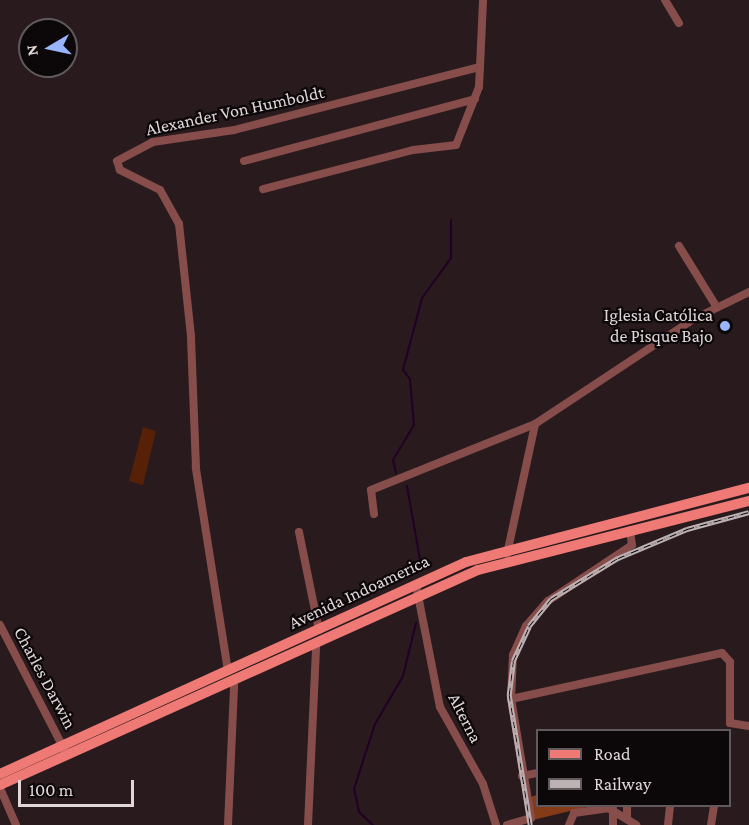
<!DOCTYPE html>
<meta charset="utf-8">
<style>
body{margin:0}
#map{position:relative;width:749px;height:825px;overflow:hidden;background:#281a1d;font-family:"Crimson Pro",serif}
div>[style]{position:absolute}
.green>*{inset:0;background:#562107}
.forest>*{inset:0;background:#863b18}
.stream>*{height:2px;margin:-1px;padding:0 1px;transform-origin:1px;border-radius:1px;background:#220025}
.minor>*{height:8px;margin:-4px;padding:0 4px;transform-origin:4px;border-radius:4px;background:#864d4a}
.major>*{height:10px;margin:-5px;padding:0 5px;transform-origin:5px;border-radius:5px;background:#ef7974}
.rail>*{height:4.5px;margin-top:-2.25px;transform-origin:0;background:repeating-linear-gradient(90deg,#0c0708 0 7px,#bcb1b3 0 14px);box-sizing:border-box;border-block:2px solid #bcb1b3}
.dots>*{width:16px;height:16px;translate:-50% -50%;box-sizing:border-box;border:3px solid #0c0708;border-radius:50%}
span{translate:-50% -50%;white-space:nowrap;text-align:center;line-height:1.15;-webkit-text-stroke:4.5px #0c0708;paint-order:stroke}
.street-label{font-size:18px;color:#e1d7d9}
.poi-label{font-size:18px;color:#e1d7d9}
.right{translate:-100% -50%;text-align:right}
.legend{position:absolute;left:536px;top:729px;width:195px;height:78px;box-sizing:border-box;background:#0c0708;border:2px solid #615a5c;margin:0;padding:8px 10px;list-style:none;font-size:18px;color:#e1d7d9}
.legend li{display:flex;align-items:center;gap:12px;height:30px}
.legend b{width:30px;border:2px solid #615a5c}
.north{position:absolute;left:18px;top:18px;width:60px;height:60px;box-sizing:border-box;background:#0c0708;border:2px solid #615a5c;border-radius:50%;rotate:261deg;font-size:16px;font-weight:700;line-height:24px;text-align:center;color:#e1d7d9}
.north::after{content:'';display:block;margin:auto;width:21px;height:27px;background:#98b5fd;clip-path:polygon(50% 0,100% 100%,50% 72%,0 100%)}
.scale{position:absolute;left:18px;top:780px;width:116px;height:27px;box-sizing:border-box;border:3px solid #e1d7d9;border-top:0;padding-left:8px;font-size:18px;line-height:21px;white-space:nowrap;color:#e1d7d9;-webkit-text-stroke:4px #0c0708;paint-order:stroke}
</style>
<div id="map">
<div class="green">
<div style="clip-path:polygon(143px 427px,156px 431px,143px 485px,129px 481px)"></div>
</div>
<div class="forest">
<div style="clip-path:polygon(537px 795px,538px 806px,590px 806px,533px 820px,527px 798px)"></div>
</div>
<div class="stream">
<div style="left:396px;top:473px;width:13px;rotate:-103deg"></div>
<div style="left:393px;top:460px;width:41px;rotate:-59deg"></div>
<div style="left:414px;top:425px;width:46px;rotate:-95deg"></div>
<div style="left:410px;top:379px;width:11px;rotate:-128deg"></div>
<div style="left:403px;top:370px;width:74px;rotate:-75.2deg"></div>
<div style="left:422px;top:298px;width:49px;rotate:-54.1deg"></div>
<div style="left:451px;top:258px;width:38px;rotate:-90deg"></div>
<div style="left:407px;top:486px;width:80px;rotate:80deg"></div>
<div style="left:373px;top:825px;width:19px;rotate:-137deg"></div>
<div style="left:359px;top:812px;width:24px;rotate:-102deg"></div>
<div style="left:354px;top:789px;width:68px;rotate:-72.1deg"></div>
<div style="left:375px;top:724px;width:56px;rotate:-59.7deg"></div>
<div style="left:403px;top:676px;width:55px;rotate:-76.2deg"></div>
</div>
<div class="minor">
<div style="left:665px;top:0;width:27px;rotate:59deg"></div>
<div style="left:480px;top:67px;width:67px;rotate:-87.4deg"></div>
<div style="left:244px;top:161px;width:239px;rotate:-15deg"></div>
<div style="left:679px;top:246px;width:70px;rotate:58.3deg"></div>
<div style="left:374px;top:514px;width:24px;rotate:-97deg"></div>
<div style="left:371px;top:490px;width:177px;rotate:-21.9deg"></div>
<div style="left:535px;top:424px;width:188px;rotate:-33.5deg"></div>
<div style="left:692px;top:320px;width:64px;rotate:-26.2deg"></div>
<div style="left:299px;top:532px;width:100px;rotate:78.5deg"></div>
<div style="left:507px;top:554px;width:133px;rotate:-77.8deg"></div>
<div style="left:416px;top:585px;width:124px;rotate:78.9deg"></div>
<div style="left:440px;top:707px;width:88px;rotate:60.8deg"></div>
<div style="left:483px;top:784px;width:43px;rotate:72.4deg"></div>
<div style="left:0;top:625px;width:140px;rotate:62.7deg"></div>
<div style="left:228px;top:671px;width:206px;rotate:-99deg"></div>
<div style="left:196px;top:468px;width:132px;rotate:-92.2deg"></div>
<div style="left:191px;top:336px;width:113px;rotate:-96.1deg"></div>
<div style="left:179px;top:224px;width:39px;rotate:-119deg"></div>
<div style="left:160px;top:190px;width:45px;rotate:-153.4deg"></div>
<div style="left:120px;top:170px;width:9px;rotate:-108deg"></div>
<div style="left:117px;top:161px;width:41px;rotate:-27.8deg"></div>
<div style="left:153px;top:142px;width:82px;rotate:-8.4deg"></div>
<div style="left:234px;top:130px;width:254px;rotate:-14.4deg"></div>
<div style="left:480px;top:67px;width:20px;rotate:93deg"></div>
<div style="left:479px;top:87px;width:62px;rotate:111.6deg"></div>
<div style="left:456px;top:145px;width:43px;rotate:173.4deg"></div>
<div style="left:413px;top:150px;width:155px;rotate:165.4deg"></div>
<div style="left:511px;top:699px;width:216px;rotate:-12.3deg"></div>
<div style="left:722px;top:653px;width:12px;rotate:48deg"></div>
<div style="left:730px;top:662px;width:61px;rotate:90deg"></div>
<div style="left:730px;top:723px;width:19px;rotate:9deg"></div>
<div style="left:522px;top:776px;width:16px;rotate:-11deg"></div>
<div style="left:0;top:788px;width:40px;rotate:66.6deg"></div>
<div style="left:627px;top:806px;width:10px;rotate:90deg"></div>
<div style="left:613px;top:809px;width:16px;rotate:90deg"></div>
<div style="left:228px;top:825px;width:140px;rotate:-87.5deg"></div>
<div style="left:308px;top:825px;width:179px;rotate:-87.4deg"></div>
<div style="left:507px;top:825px;width:25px;rotate:-16deg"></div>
<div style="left:531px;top:818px;width:121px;rotate:-99.5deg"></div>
<div style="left:511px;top:699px;width:44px;rotate:-87.4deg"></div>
<div style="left:513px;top:655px;width:32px;rotate:-66deg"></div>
<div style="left:526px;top:626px;width:33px;rotate:-49deg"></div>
<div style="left:548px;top:601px;width:101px;rotate:-33.7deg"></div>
<div style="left:632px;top:545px;width:15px;rotate:-98deg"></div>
<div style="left:569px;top:825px;width:13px;rotate:-67deg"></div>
<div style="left:574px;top:813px;width:34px;rotate:-8deg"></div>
<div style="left:608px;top:808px;width:33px;rotate:31deg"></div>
<div style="left:668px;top:825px;width:19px;rotate:-84deg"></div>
<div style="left:711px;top:825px;width:19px;rotate:-81deg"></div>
</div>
<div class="major">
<div style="left:0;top:774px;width:512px;rotate:-24.46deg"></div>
<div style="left:466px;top:562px;width:293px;rotate:-14.7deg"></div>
<div style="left:0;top:785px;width:524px;rotate:-24.22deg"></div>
<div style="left:478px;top:570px;width:280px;rotate:-14.3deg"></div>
</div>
<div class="rail">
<div style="left:530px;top:825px;width:132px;rotate:-99.2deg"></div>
<div style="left:509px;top:695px;width:34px;rotate:-83deg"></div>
<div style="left:513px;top:661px;width:38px;rotate:-65deg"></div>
<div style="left:529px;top:626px;width:35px;rotate:-51deg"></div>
<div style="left:551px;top:599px;width:79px;rotate:-31.5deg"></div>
<div style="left:618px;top:558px;width:75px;rotate:-22.8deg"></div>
<div style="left:687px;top:529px;width:64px;rotate:-15.3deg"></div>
</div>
<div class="dots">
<div style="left:725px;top:326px;background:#98b5fd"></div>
</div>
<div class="street-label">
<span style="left:235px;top:111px;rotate:-12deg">Alexander Von Humboldt</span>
<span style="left:359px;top:592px;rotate:-25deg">Avenida Indoamerica</span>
<span style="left:45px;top:678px;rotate:62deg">Charles Darwin</span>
<span style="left:465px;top:718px;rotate:63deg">Alterna</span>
</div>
<div class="poi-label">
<span class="right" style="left:713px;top:326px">Iglesia Católica<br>de Pisque Bajo</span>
</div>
<ul class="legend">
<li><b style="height:8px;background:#ef7974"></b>Road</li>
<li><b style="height:8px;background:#bcb1b3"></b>Railway</li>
</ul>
<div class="north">N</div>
<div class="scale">100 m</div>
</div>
